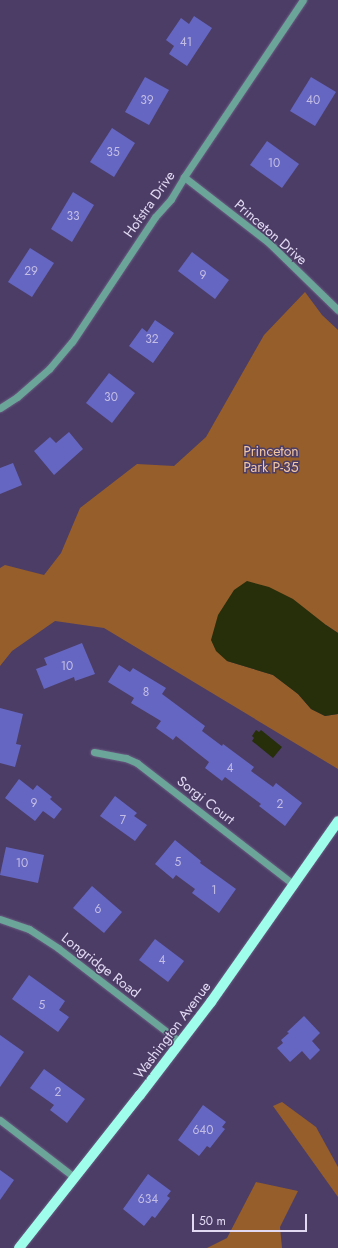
<!DOCTYPE html>
<style>
body{margin:0}
#map{position:relative;width:338px;height:1248px;overflow:hidden;background:#4c3d66;font-family:Jost,sans-serif}
div>[style]{position:absolute}
.green>*{inset:0;background:#965e2a}
.water>*{inset:0;background:#262e0a}
.building>*{inset:0;background:#6566c1}
.roads{filter:drop-shadow(0 0 1px #6a5c82) drop-shadow(0 0 1px #6a5c82)}
.minor>*{height:7px;margin:-3.5px;padding:0 3.5px;transform-origin:3.5px;border-radius:3.5px;background:#6ba599}
.major>*{height:10px;margin:-5px;padding:0 5px;transform-origin:5px;border-radius:5px;background:#9efeeb}
span{translate:-50% -50%;white-space:nowrap;text-align:center;line-height:1.15;-webkit-text-stroke:3px #4c3d66;paint-order:stroke}
.number-label{font-size:12px;color:#c3bde6}
.number-label span{-webkit-text-stroke-width:0}
.street-label{font-size:14px;color:#e2daf3}
.park-label{font-size:14px;color:#f2c7a4}
.scale{position:absolute;left:192px;top:1214px;width:115px;height:18px;box-sizing:border-box;border:2px solid #e2daf3;border-top:0;padding-left:5px;font-size:12px;line-height:14px;white-space:nowrap;color:#e2daf3;-webkit-text-stroke:3px #4c3d66;paint-order:stroke}
</style>
<div id="map">
<div class="green">
<div style="clip-path:polygon(305px 292px,322px 315px,338px 330px,338px 633px,326px 625px,227px 661px,273px 675px,298px 694px,311px 709px,325px 716px,338px 714px,338px 769px,104px 628px,55px 621px,12px 651px,0 666px,0 568px,5px 565px,44px 575px,61px 553px,80px 508px,137px 464px,174px 466px,206px 437px,264px 335px)"></div>
<div style="clip-path:polygon(282px 1102px,316px 1127px,338px 1167px,338px 1197px,273px 1106px)"></div>
<div style="clip-path:polygon(256px 1182px,298px 1191px,280px 1227px,282px 1248px,207px 1248px,227px 1238px)"></div>
</div>
<div class="water">
<div style="clip-path:polygon(247px 581px,269px 587px,293px 599px,326px 625px,338px 633px,338px 714px,325px 716px,311px 709px,298px 694px,273px 675px,227px 661px,216px 651px,211px 640px,218px 615px,234px 590px)"></div>
<div style="clip-path:polygon(256px 730px,259px 732px,261px 730px,282px 747px,273px 758px,252px 741px,254px 738px,252px 736px)"></div>
</div>
<div class="building">
<div style="clip-path:polygon(194px 16px,212px 28px,187px 66px,169px 54px,174px 46px,166px 40px,181px 18px,189px 24px)"></div>
<div style="clip-path:polygon(145px 77px,169px 90px,149px 125px,125px 112px)"></div>
<div style="clip-path:polygon(311px 77px,336px 92px,315px 126px,290px 111px)"></div>
<div style="clip-path:polygon(112px 128px,135px 143px,114px 177px,90px 162px)"></div>
<div style="clip-path:polygon(267px 141px,299px 164px,282px 188px,250px 165px)"></div>
<div style="clip-path:polygon(73px 192px,94px 205px,72px 242px,51px 229px)"></div>
<div style="clip-path:polygon(30px 248px,54px 263px,32px 297px,8px 282px)"></div>
<div style="clip-path:polygon(192px 252px,229px 280px,215px 299px,178px 271px)"></div>
<div style="clip-path:polygon(155px 320px,174px 333px,153px 363px,129px 346px,142px 328px,147px 332px)"></div>
<div style="clip-path:polygon(109px 373px,135px 393px,112px 423px,86px 403px)"></div>
<div style="clip-path:polygon(69px 432px,83px 449px,54px 475px,34px 451px,50px 437px,56px 443px)"></div>
<div style="clip-path:polygon(13px 463px,22px 485px,0 494px,0 468px)"></div>
<div style="clip-path:polygon(82px 643px,95px 674px,75px 681px,74px 677px,44px 689px,36px 669px,47px 665px,44px 658px)"></div>
<div style="clip-path:polygon(119px 665px,130px 672px,133px 668px,166px 688px,162px 694px,205px 726px,202px 731px,222px 746px,223px 744px,254px 767px,251px 771px,273px 787px,276px 783px,302px 803px,285px 826px,259px 806px,261px 804px,225px 777px,222px 781px,205px 768px,209px 762px,176px 736px,173px 740px,156px 728px,161px 721px,131px 703px,134px 698px,108px 682px)"></div>
<div style="clip-path:polygon(0 708px,23px 714px,16px 744px,21px 745px,15px 767px,0 763px)"></div>
<div style="clip-path:polygon(19px 779px,33px 790px,37px 785px,52px 797px,50px 799px,62px 809px,54px 819px,43px 811px,35px 821px,5px 798px)"></div>
<div style="clip-path:polygon(115px 796px,137px 813px,134px 816px,147px 825px,135px 841px,100px 816px)"></div>
<div style="clip-path:polygon(175px 840px,201px 861px,200px 863px,236px 889px,219px 913px,192px 893px,195px 889px,176px 875px,173px 879px,155px 864px)"></div>
<div style="clip-path:polygon(6px 847px,44px 855px,38px 883px,0 875px)"></div>
<div style="clip-path:polygon(92px 886px,122px 912px,104px 933px,73px 908px)"></div>
<div style="clip-path:polygon(155px 939px,184px 961px,168px 982px,139px 960px)"></div>
<div style="clip-path:polygon(29px 975px,65px 1001px,59px 1010px,69px 1017px,58px 1032px,12px 999px)"></div>
<div style="clip-path:polygon(304px 1016px,320px 1033px,312px 1041px,320px 1050px,310px 1060px,302px 1051px,290px 1062px,277px 1048px,283px 1043px,281px 1040px,289px 1033px,287px 1032px)"></div>
<div style="clip-path:polygon(0 1035px,24px 1052px,0 1087px)"></div>
<div style="clip-path:polygon(44px 1069px,85px 1099px,67px 1123px,50px 1110px,54px 1105px,30px 1088px)"></div>
<div style="clip-path:polygon(203px 1105px,226px 1122px,222px 1127px,225px 1129px,210px 1148px,207px 1146px,199px 1156px,178px 1140px)"></div>
<div style="clip-path:polygon(0 1170px,14px 1180px,0 1200px)"></div>
<div style="clip-path:polygon(148px 1174px,171px 1191px,167px 1196px,170px 1198px,155px 1218px,152px 1216px,144px 1226px,123px 1209px)"></div>
</div>
<div class="roads">
<div class="minor">
<div style="left:184px;top:177px;width:108px;rotate:37.8deg"></div>
<div style="left:269px;top:243px;width:96px;rotate:44.2deg"></div>
<div style="left:0;top:408px;width:20px;rotate:-33deg"></div>
<div style="left:17px;top:397px;width:43px;rotate:-41.2deg"></div>
<div style="left:49px;top:369px;width:35px;rotate:-50deg"></div>
<div style="left:72px;top:342px;width:150px;rotate:-56.4deg"></div>
<div style="left:155px;top:217px;width:24px;rotate:-48deg"></div>
<div style="left:171px;top:199px;width:26px;rotate:-59deg"></div>
<div style="left:184px;top:177px;width:213px;rotate:-56.1deg"></div>
<div style="left:94px;top:752px;width:33px;rotate:11deg"></div>
<div style="left:126px;top:758px;width:12px;rotate:24deg"></div>
<div style="left:137px;top:763px;width:199px;rotate:37.8deg"></div>
<div style="left:0;top:919px;width:31px;rotate:19deg"></div>
<div style="left:29px;top:929px;width:35px;rotate:33deg"></div>
<div style="left:58px;top:948px;width:154px;rotate:37.6deg"></div>
<div style="left:0;top:1120px;width:93px;rotate:37.6deg"></div>
</div>
<div class="major">
<div style="left:19px;top:1248px;width:195px;rotate:-51.7deg"></div>
<div style="left:140px;top:1095px;width:117px;rotate:-52.6deg"></div>
<div style="left:211px;top:1002px;width:221px;rotate:-54.9deg"></div>
</div>
</div>
<div class="number-label">
<span style="left:186px;top:43px">41</span>
<span style="left:147px;top:101px">39</span>
<span style="left:313px;top:101px">40</span>
<span style="left:113px;top:153px">35</span>
<span style="left:274px;top:164px">10</span>
<span style="left:73px;top:217px">33</span>
<span style="left:31px;top:272px">29</span>
<span style="left:203px;top:276px">9</span>
<span style="left:152px;top:340px">32</span>
<span style="left:111px;top:398px">30</span>
<span style="left:67px;top:667px">10</span>
<span style="left:146px;top:693px">8</span>
<span style="left:230px;top:769px">4</span>
<span style="left:34px;top:804px">9</span>
<span style="left:280px;top:805px">2</span>
<span style="left:123px;top:821px">7</span>
<span style="left:178px;top:863px">5</span>
<span style="left:22px;top:864px">10</span>
<span style="left:214px;top:891px">1</span>
<span style="left:98px;top:910px">6</span>
<span style="left:162px;top:961px">4</span>
<span style="left:42px;top:1006px">5</span>
<span style="left:58px;top:1093px">2</span>
<span style="left:203px;top:1131px">640</span>
<span style="left:148px;top:1200px">634</span>
</div>
<div class="street-label">
<span style="left:149px;top:204px;rotate:-55deg">Hofstra Drive</span>
<span style="left:271px;top:232px;rotate:41deg">Princeton Drive</span>
<span style="left:206px;top:800px;rotate:38deg">Sorgi Court</span>
<span style="left:101px;top:965px;rotate:38deg">Longridge Road</span>
<span style="left:172px;top:1030px;rotate:-53deg">Washington Avenue</span>
</div>
<div class="park-label">
<span style="left:271px;top:459px">Princeton<br>Park P-35</span>
</div>
<div class="scale">50 m</div>
</div>
